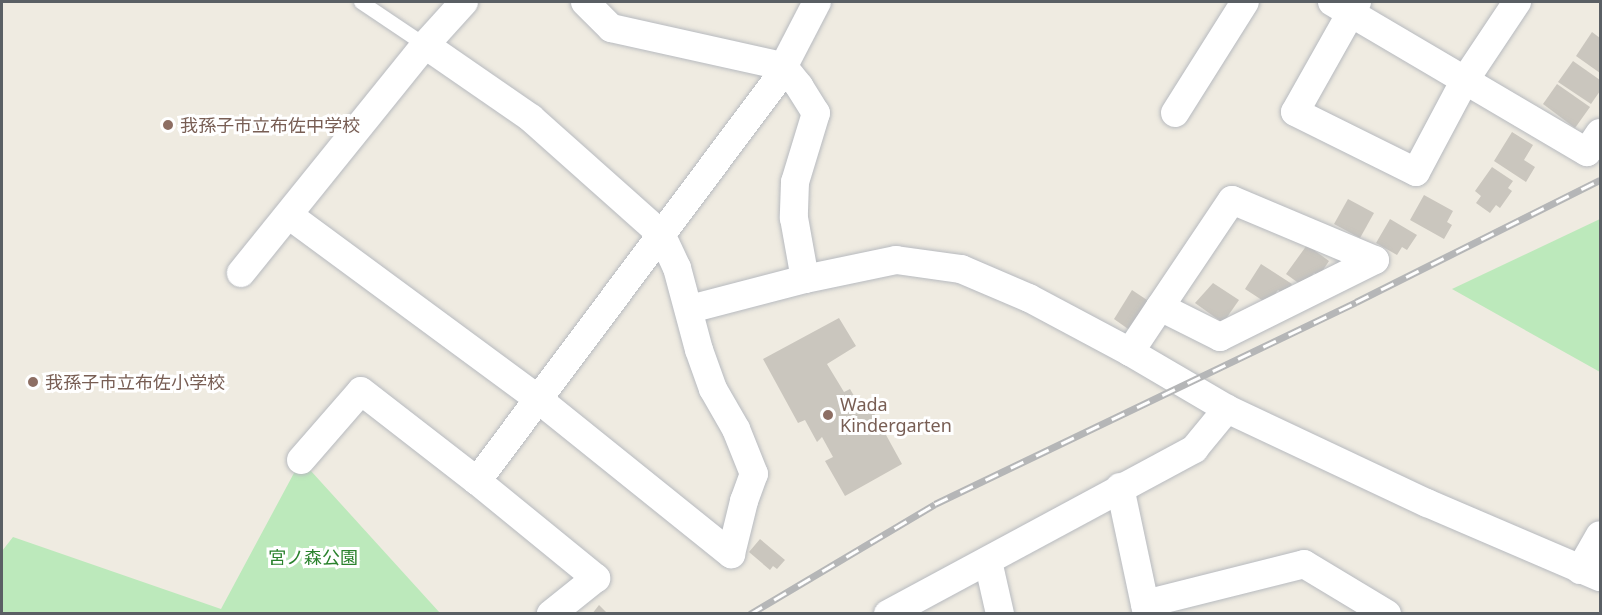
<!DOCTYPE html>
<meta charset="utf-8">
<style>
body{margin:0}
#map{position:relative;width:1602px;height:615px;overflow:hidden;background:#efebe1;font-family:"Noto Sans","Noto Sans JP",sans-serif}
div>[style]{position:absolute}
.green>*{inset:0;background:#bce9bb}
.building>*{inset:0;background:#cac6be}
.roads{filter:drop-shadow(0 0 2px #b7babf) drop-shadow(0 0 2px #b7babf)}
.service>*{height:14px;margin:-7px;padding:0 7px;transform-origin:7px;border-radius:7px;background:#fff}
.minor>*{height:28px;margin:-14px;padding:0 14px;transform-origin:14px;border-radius:14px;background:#fff}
.rail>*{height:7px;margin-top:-3.5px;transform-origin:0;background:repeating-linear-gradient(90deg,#fff 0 14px,#b5b6b7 0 28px);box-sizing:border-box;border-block:2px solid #b5b6b7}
.dots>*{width:16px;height:16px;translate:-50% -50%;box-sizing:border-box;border:3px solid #fff;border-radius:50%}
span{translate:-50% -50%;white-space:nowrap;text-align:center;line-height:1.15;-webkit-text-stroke:6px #fff;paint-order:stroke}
.education-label{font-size:18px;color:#785e54}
.left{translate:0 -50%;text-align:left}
.park-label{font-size:18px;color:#2a822d}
.frame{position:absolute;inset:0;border:3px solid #5a5f64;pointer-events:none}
</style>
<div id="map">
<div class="green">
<div style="clip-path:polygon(1600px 219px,1600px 372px,1452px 289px)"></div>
<div style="clip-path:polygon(301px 460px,440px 613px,2px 614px,2px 551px,13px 537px,221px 609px)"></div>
</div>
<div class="building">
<div style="clip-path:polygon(1592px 32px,1600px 38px,1600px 73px,1576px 56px)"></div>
<div style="clip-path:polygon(1573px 61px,1600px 80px,1600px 91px,1591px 104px,1558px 82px)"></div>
<div style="clip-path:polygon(1557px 84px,1590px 107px,1575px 128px,1543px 104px)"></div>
<div style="clip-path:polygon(1512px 132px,1533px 145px,1524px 160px,1535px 167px,1526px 182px,1494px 161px)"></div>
<div style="clip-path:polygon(1492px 167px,1513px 181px,1508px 188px,1512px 191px,1500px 208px,1496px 205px,1490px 213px,1476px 203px,1481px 196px,1475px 191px)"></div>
<div style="clip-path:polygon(1424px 195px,1453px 211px,1447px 222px,1452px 225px,1444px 239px,1410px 220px)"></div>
<div style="clip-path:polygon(1348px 199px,1374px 213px,1360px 238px,1334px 224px)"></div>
<div style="clip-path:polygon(1390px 219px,1417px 235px,1407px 250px,1402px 247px,1397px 255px,1376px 243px)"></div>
<div style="clip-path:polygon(1307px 245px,1329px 261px,1319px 276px,1314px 273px,1304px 287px,1286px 274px)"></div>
<div style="clip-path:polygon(1261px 264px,1292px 284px,1285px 295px,1278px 290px,1268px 304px,1245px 289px)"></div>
<div style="clip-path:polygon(1213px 283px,1239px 300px,1223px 323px,1195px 303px)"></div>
<div style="clip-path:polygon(1132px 290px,1150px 302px,1131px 331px,1114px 319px)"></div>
<div style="clip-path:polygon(839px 318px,856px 346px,827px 364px,844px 392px,850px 389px,861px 408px,869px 404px,902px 464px,845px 496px,825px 461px,833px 457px,822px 437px,817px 442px,805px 420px,798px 423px,763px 359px)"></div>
<div style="clip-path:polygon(760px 539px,785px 560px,777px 569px,773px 566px,770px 570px,749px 552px)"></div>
<div style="clip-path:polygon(599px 605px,608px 614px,592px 614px)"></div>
</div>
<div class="roads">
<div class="service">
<div style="left:361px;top:2px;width:77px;rotate:33.9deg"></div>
</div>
<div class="minor">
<div style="left:585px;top:2px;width:37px;rotate:45deg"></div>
<div style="left:611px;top:28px;width:176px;rotate:12.5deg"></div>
<div style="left:783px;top:66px;width:26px;rotate:51deg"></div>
<div style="left:799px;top:86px;width:32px;rotate:58deg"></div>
<div style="left:816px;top:113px;width:72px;rotate:106.9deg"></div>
<div style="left:795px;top:182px;width:36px;rotate:92deg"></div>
<div style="left:794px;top:218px;width:62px;rotate:79.8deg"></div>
<div style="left:1332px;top:2px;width:296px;rotate:30.5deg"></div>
<div style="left:1587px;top:152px;width:23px;rotate:-56deg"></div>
<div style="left:1357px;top:2px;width:126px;rotate:119.4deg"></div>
<div style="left:1295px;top:112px;width:135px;rotate:26.4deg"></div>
<div style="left:1416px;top:172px;width:104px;rotate:-62deg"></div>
<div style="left:1465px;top:80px;width:94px;rotate:-56.3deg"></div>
<div style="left:1175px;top:113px;width:131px;rotate:-57.8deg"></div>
<div style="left:290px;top:216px;width:308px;rotate:36.4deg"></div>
<div style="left:538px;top:399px;width:248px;rotate:38.8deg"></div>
<div style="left:731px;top:554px;width:55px;rotate:-76.2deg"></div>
<div style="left:744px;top:501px;width:29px;rotate:-70deg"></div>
<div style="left:754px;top:474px;width:48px;rotate:-111.8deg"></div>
<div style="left:736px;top:429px;width:46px;rotate:-119.9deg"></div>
<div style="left:713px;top:389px;width:41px;rotate:-109.7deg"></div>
<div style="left:699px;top:350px;width:85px;rotate:-105deg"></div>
<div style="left:677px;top:268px;width:38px;rotate:-115deg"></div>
<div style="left:661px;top:234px;width:174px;rotate:-138.3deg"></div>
<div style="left:531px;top:118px;width:129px;rotate:-145.4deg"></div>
<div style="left:241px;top:273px;width:293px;rotate:-51.1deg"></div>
<div style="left:425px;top:45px;width:58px;rotate:-47.8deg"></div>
<div style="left:690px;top:309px;width:119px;rotate:-14.6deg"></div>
<div style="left:805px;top:279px;width:93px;rotate:-11.8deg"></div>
<div style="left:896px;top:260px;width:66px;rotate:7.9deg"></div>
<div style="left:961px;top:269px;width:74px;rotate:23.1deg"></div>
<div style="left:1029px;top:298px;width:115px;rotate:28.1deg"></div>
<div style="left:1130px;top:352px;width:113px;rotate:30.4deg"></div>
<div style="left:1227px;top:409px;width:221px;rotate:25.2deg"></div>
<div style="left:1427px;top:503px;width:188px;rotate:23.2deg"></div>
<div style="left:1130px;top:352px;width:54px;rotate:-56.3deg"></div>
<div style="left:1160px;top:307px;width:129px;rotate:-56.1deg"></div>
<div style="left:1232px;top:200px;width:155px;rotate:22.8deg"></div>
<div style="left:1375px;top:260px;width:173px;rotate:153.6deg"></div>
<div style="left:1220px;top:337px;width:67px;rotate:-153.4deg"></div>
<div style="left:301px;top:460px;width:91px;rotate:-49deg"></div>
<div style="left:361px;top:391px;width:147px;rotate:37.8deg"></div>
<div style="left:477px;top:481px;width:499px;rotate:-53.2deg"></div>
<div style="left:776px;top:81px;width:89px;rotate:-62.6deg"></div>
<div style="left:477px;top:481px;width:154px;rotate:39.2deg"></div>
<div style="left:596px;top:578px;width:58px;rotate:141.3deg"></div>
<div style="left:1120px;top:487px;width:130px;rotate:78deg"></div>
<div style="left:988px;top:561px;width:54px;rotate:77.2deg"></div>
<div style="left:1580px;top:570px;width:40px;rotate:-60.3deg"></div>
<div style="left:1145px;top:604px;width:164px;rotate:-14.1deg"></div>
<div style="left:1304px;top:564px;width:97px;rotate:31.1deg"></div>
<div style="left:888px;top:614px;width:348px;rotate:-28.3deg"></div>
<div style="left:1194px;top:449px;width:52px;rotate:-50.5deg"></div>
</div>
</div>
<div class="rail">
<div style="left:750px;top:614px;width:215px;rotate:-30.7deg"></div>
<div style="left:935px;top:504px;width:467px;rotate:-25.6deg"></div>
<div style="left:1356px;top:302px;width:273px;rotate:-26.6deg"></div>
</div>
<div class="dots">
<div style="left:168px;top:125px;background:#8d6e63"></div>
<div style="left:33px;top:382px;background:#8d6e63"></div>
<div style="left:828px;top:415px;background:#8d6e63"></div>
</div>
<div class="education-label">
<span class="left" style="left:180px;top:125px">我孫子市立布佐中学校</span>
<span class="left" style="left:45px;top:382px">我孫子市立布佐小学校</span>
<span class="left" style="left:840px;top:415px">Wada<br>Kindergarten</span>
</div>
<div class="park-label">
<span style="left:313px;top:557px">宮ノ森公園</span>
</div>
<div class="frame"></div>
</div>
